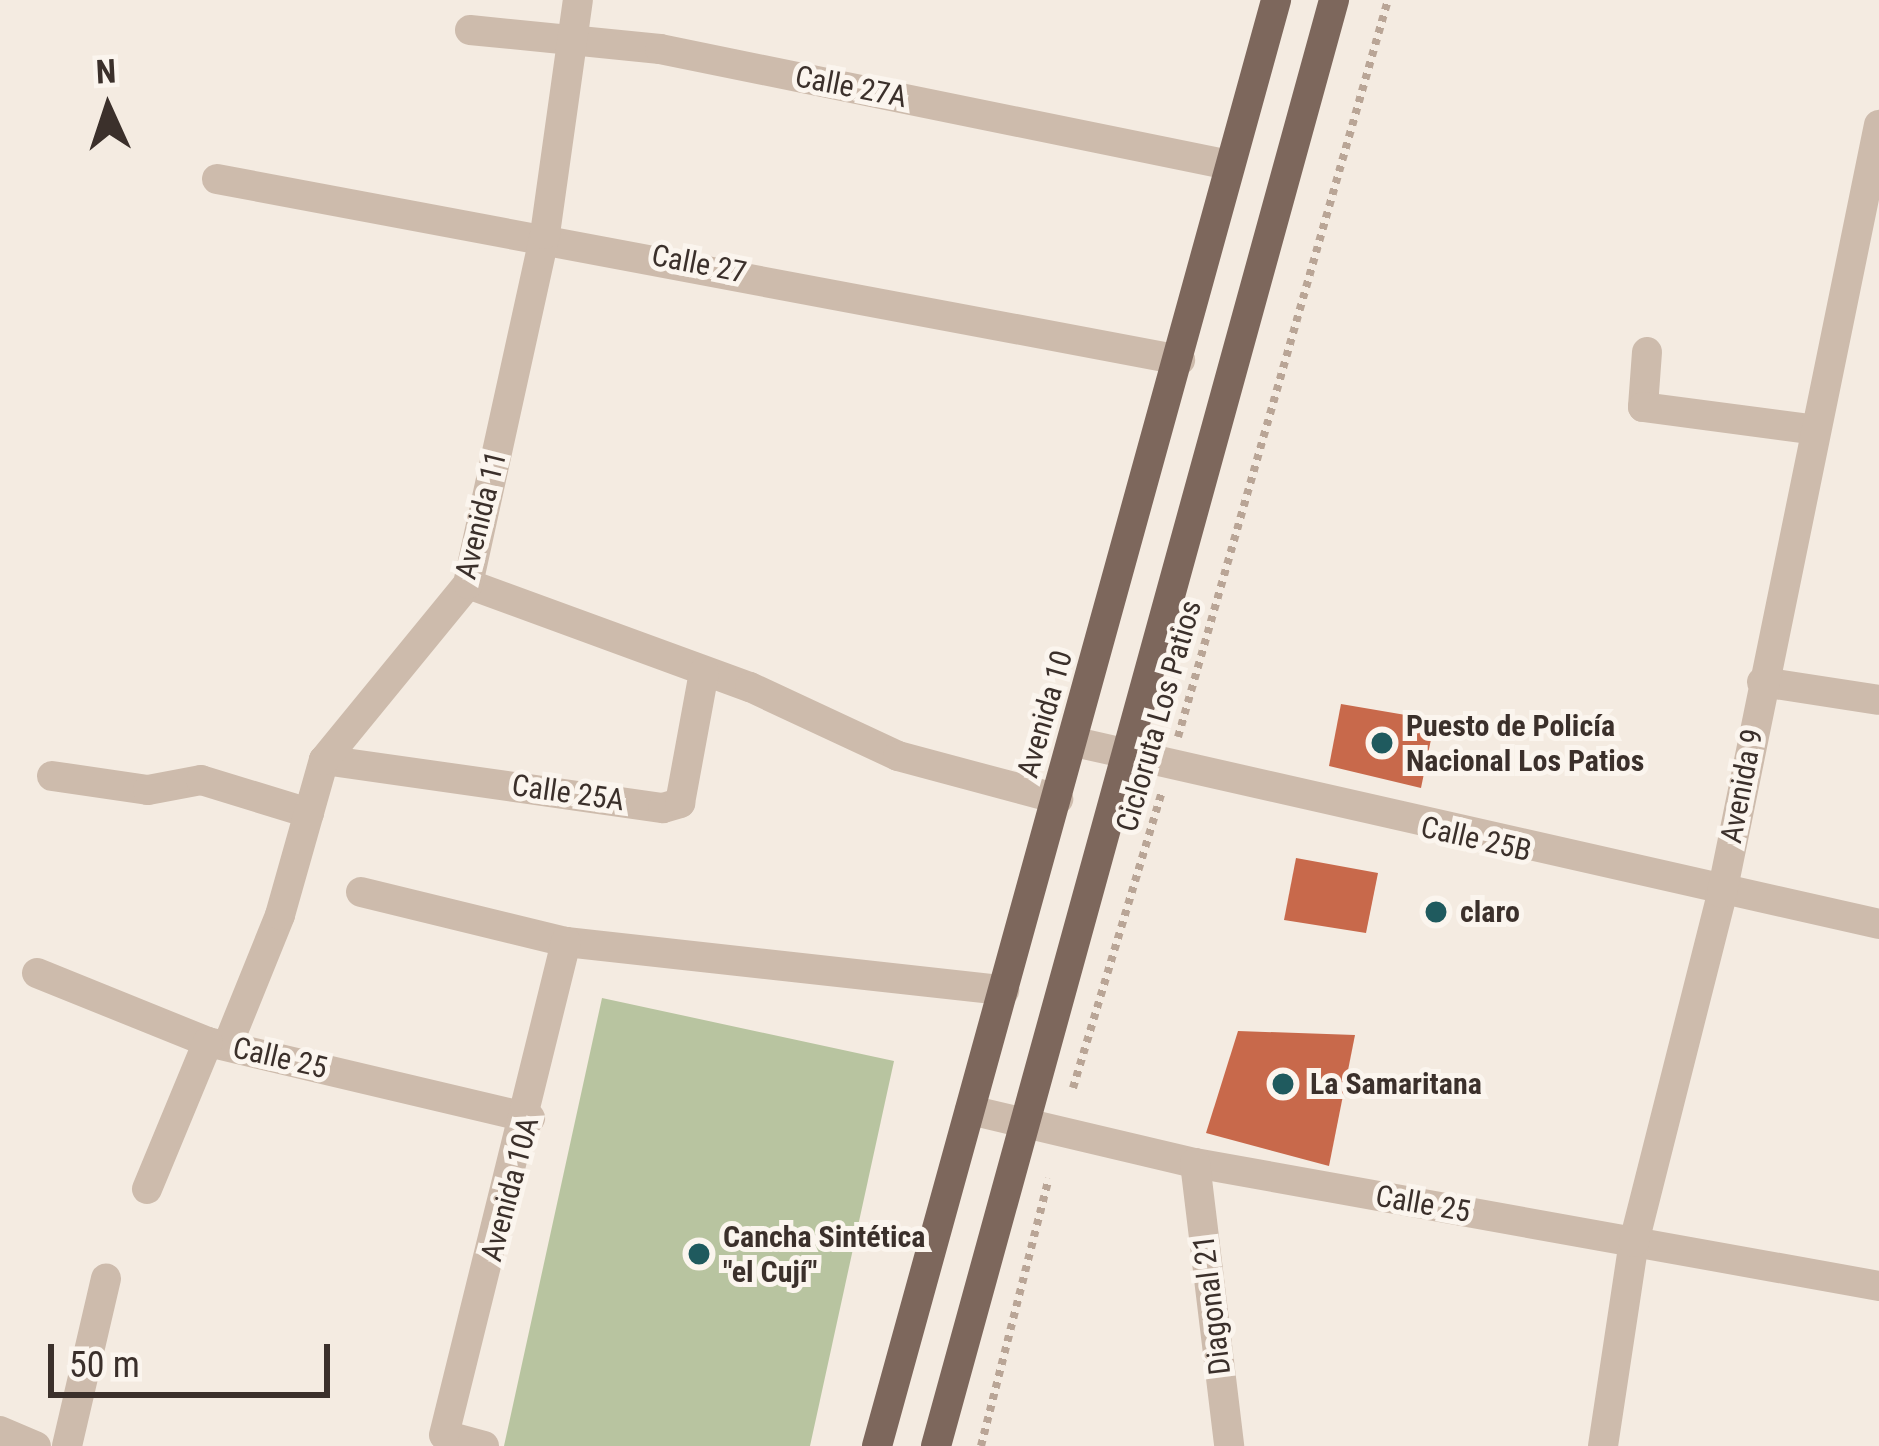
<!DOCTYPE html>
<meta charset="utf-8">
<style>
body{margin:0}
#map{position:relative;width:1879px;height:1446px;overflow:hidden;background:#f4ebe1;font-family:"Roboto Condensed",sans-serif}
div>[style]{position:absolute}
.green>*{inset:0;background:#b8c4a0}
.building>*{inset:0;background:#c8694b}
.path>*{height:8px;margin-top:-4px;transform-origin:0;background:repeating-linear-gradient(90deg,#b9a596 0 6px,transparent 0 12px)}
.street>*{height:30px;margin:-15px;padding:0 15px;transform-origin:15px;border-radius:15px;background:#cdbbac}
.primary>*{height:30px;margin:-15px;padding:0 15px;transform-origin:15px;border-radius:15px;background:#7d675c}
.dots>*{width:33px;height:33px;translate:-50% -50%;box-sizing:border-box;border:6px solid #fbf5ee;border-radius:50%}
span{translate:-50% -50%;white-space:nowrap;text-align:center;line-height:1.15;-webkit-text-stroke:10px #fbf5ee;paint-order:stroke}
.street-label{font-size:30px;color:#3b302b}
.poi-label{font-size:30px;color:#3b302b;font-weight:700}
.left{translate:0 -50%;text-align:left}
.north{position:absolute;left:48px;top:48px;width:120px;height:120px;-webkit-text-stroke:9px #fbf5ee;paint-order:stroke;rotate:357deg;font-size:33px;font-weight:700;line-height:48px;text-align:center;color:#3b302b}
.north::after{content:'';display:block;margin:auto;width:42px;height:54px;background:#3b302b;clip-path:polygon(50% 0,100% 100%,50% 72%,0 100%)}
.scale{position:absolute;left:48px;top:1344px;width:282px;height:54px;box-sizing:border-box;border:6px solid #3b302b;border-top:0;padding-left:15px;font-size:36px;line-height:42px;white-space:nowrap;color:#3b302b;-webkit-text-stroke:9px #fbf5ee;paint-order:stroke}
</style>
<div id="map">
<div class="green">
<div style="clip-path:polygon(602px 998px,894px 1061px,810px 1446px,504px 1446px)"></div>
</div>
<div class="building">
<div style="clip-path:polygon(1341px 704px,1435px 720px,1421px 788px,1329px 766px)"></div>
<div style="clip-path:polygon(1296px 858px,1378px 873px,1366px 933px,1284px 920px)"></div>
<div style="clip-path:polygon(1238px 1031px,1355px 1035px,1329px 1166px,1206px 1133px)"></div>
</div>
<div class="path">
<div style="left:1178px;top:737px;width:766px;rotate:-74.1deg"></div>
<div style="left:1073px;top:1088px;width:309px;rotate:-73.3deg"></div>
<div style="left:981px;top:1446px;width:276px;rotate:-75.8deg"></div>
</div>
<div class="street">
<div style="left:470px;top:30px;width:191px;rotate:5.7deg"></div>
<div style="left:660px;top:49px;width:581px;rotate:11.52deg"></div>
<div style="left:217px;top:179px;width:980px;rotate:10.64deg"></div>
<div style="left:1647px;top:352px;width:55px;rotate:94.2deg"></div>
<div style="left:1643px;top:407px;width:167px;rotate:7.5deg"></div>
<div style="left:468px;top:584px;width:300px;rotate:20.1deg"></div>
<div style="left:750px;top:687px;width:163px;rotate:25deg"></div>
<div style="left:898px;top:756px;width:166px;rotate:15deg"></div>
<div style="left:1762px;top:682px;width:118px;rotate:8.7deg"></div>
<div style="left:1075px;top:742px;width:824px;rotate:12.75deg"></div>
<div style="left:324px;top:760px;width:342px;rotate:8.1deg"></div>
<div style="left:663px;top:808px;width:18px;rotate:-16deg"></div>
<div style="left:680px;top:803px;width:133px;rotate:-79.6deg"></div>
<div style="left:52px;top:776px;width:97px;rotate:8.3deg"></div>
<div style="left:148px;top:790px;width:54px;rotate:-10.7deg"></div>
<div style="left:201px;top:780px;width:113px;rotate:17deg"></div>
<div style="left:361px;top:892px;width:211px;rotate:13.7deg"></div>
<div style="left:566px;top:942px;width:441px;rotate:6.3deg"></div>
<div style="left:37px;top:973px;width:184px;rotate:22deg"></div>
<div style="left:208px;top:1042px;width:331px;rotate:13.3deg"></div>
<div style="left:228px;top:1044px;width:139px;rotate:-68deg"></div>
<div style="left:280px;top:915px;width:161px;rotate:-74.2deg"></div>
<div style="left:324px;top:760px;width:227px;rotate:-50.7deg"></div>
<div style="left:468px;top:584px;width:358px;rotate:-77.6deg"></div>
<div style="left:545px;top:234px;width:236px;rotate:-82deg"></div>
<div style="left:970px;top:1110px;width:231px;rotate:13.3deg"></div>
<div style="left:1195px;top:1163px;width:695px;rotate:10.19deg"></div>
<div style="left:1195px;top:1163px;width:285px;rotate:83.1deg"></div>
<div style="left:147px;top:1189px;width:159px;rotate:-67.5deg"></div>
<div style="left:0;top:1431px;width:39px;rotate:23deg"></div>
<div style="left:67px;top:1446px;width:172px;rotate:-76.9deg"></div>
<div style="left:484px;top:1446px;width:41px;rotate:-164.6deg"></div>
<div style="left:444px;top:1435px;width:508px;rotate:-76.1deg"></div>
<div style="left:1603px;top:1446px;width:206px;rotate:-81.4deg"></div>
<div style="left:1634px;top:1242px;width:360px;rotate:-75.8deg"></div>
<div style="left:1722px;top:893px;width:784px;rotate:-78.45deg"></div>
</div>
<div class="primary">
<div style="left:877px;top:1446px;width:1500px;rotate:-74.57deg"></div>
<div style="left:936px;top:1446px;width:1500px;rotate:-74.61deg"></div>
</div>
<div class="dots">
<div style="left:1382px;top:743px;background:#1f5a5e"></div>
<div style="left:1436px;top:912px;background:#1f5a5e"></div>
<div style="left:1283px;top:1084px;background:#1f5a5e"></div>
<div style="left:699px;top:1254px;background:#1f5a5e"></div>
</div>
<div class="street-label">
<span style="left:851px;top:87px;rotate:11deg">Calle 27A</span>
<span style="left:699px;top:264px;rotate:11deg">Calle 27</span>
<span style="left:481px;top:515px;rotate:-76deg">Avenida 11</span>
<span style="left:1045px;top:714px;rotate:-74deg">Avenida 10</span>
<span style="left:1159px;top:716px;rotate:-74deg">Cicloruta Los Patios</span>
<span style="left:1742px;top:786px;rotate:-79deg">Avenida 9</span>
<span style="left:568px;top:793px;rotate:8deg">Calle 25A</span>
<span style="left:1476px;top:839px;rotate:13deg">Calle 25B</span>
<span style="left:280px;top:1058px;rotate:13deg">Calle 25</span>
<span style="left:510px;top:1189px;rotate:-75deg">Avenida 10A</span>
<span style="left:1423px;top:1204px;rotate:10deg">Calle 25</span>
<span style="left:1212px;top:1305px;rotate:-97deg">Diagonal 21</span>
</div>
<div class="poi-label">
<span class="left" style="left:1406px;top:743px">Puesto de Policía<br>Nacional Los Patios</span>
<span class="left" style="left:1460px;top:912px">claro</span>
<span class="left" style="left:1310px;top:1084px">La Samaritana</span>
<span class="left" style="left:723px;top:1254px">Cancha Sintética<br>"el Cují"</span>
</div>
<div class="north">N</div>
<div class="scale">50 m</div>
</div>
